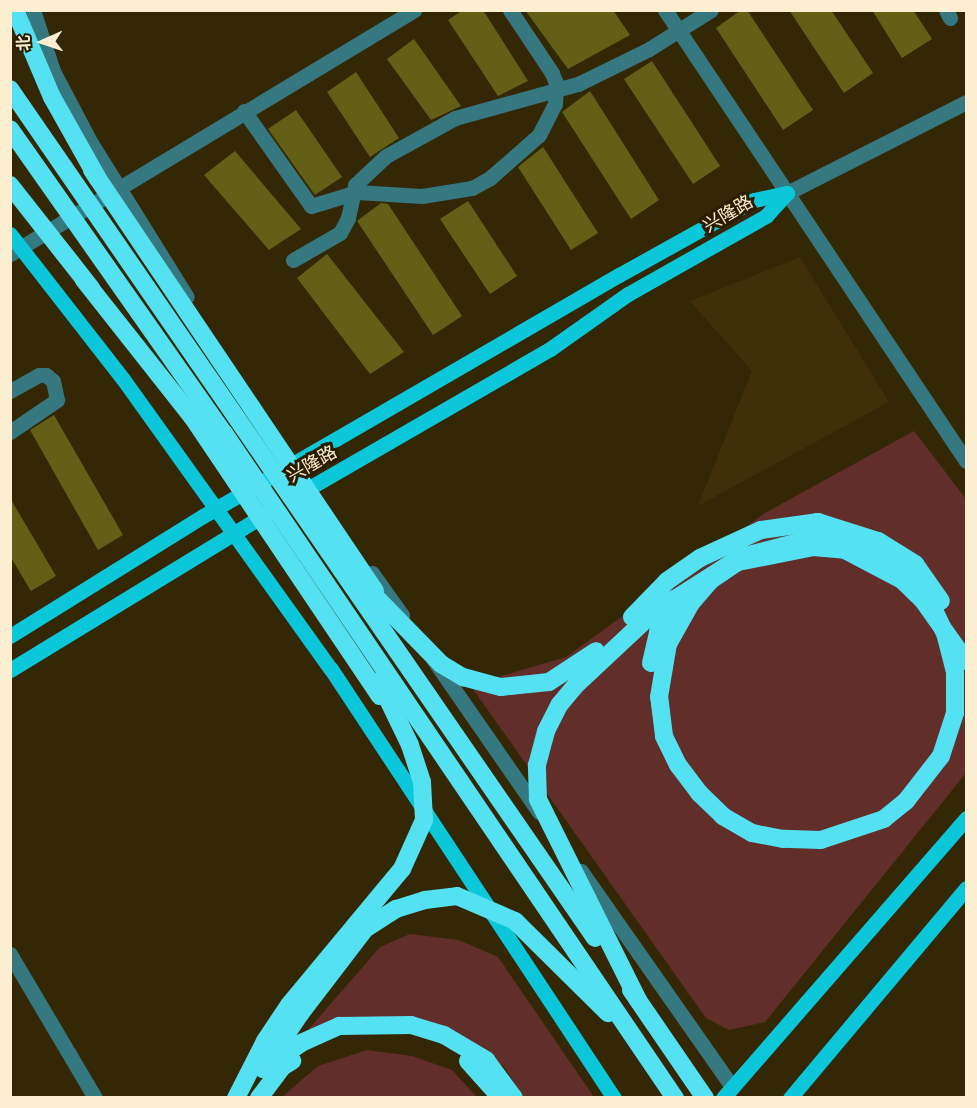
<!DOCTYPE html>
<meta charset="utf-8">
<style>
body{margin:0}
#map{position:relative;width:977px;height:1108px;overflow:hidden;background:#342706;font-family:Bitter,"Noto Sans SC",serif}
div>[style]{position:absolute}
.built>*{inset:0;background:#3f300a}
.green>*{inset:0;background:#612e2a}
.building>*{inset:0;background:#635f16}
.minor>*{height:15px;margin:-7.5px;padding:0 7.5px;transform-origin:7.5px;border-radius:7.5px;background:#367880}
.major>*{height:15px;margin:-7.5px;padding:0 7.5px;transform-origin:7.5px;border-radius:7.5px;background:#0bc7d9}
.highway>*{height:18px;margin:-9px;padding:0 9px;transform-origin:9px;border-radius:9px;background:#54e1f2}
span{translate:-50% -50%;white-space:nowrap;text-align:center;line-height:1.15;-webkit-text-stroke:6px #2a1d00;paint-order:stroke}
.street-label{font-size:18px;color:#fceed0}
.frame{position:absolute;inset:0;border:12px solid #fceed0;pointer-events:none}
.north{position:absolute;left:12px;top:12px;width:60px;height:60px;-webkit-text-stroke:4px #2a1d00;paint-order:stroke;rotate:267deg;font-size:16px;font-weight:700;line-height:24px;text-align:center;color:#fceed0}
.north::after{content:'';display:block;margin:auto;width:21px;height:27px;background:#fceed0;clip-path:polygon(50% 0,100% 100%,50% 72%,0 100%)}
</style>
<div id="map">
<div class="built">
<div style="clip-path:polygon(800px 257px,889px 402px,698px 506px,752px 371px,690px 301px)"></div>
</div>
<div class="green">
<div style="clip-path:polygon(914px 431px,966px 499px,966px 773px,765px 1022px,729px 1030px,706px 1018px,470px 685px,566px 657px,765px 513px)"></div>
<div style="clip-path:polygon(410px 934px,459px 940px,498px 957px,594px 1097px,524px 1097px,505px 1068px,486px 1051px,418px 1021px,355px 1017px,308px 1030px,380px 947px)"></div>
<div style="clip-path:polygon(367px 1050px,412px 1056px,452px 1070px,477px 1097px,282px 1097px,318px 1066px)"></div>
</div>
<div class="building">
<div style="clip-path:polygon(463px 10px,483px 10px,528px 81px,498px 96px,448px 20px)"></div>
<div style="clip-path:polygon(525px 10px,613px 10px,630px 35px,568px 69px)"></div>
<div style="clip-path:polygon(741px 10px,747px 10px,813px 110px,783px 130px,716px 28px)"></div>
<div style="clip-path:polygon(789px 10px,831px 10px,873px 73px,844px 93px)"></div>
<div style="clip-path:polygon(872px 10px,913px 10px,932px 39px,902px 58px)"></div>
<div style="clip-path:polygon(414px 39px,461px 106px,431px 120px,387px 59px)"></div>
<div style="clip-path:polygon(652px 61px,720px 166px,693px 184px,624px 79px)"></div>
<div style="clip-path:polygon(356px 72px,399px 138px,370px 157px,327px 92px)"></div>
<div style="clip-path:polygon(590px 91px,659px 200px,631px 219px,562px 112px)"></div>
<div style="clip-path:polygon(296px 110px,342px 177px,315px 195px,268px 129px)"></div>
<div style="clip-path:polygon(543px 147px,598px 233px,571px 250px,518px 167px)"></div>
<div style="clip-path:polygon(235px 151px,301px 229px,269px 250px,204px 175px)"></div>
<div style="clip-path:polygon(468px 201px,517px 276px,490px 294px,440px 219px)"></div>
<div style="clip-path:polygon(381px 203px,388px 204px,462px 316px,433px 335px,357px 221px)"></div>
<div style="clip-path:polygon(327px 254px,404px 352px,370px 374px,297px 278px)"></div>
<div style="clip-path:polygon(54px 415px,123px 535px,98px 550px,30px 430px)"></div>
<div style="clip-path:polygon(10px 498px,56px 576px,31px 591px,10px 556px)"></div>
</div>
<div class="minor">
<div style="left:33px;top:10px;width:64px;rotate:71.8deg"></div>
<div style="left:53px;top:71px;width:81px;rotate:62.2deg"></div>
<div style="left:91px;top:143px;width:181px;rotate:58.1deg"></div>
<div style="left:665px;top:10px;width:542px;rotate:56.28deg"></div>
<div style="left:946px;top:10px;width:9px;rotate:63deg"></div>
<div style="left:244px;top:111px;width:116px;rotate:54.8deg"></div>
<div style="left:311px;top:206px;width:48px;rotate:-16.9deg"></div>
<div style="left:357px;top:192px;width:65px;rotate:3.5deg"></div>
<div style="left:422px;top:196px;width:51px;rotate:-9.1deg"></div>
<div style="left:472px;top:188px;width:21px;rotate:-29deg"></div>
<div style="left:490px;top:178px;width:65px;rotate:-41.3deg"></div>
<div style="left:539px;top:135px;width:35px;rotate:-63deg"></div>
<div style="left:555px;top:104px;width:21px;rotate:-87deg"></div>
<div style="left:556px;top:83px;width:11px;rotate:-112deg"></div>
<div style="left:552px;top:73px;width:76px;rotate:-123.7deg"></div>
<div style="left:787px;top:193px;width:201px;rotate:-26.9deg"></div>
<div style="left:10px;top:254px;width:472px;rotate:-31.1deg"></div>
<div style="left:293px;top:260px;width:54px;rotate:-29.9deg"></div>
<div style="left:340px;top:233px;width:17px;rotate:-62deg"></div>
<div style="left:348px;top:218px;width:34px;rotate:-78deg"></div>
<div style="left:355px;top:185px;width:42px;rotate:-43.1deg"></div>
<div style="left:386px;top:156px;width:79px;rotate:-28.8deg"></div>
<div style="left:455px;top:118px;width:128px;rotate:-15.5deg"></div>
<div style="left:578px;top:84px;width:79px;rotate:-26.2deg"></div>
<div style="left:649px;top:49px;width:73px;rotate:-32.2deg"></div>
<div style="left:10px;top:391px;width:33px;rotate:-29deg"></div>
<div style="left:39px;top:375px;width:7px"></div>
<div style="left:46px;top:375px;width:9px;rotate:41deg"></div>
<div style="left:53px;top:381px;width:19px;rotate:78deg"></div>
<div style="left:57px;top:400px;width:57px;rotate:145.8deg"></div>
<div style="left:372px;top:573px;width:52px;rotate:54.5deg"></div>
<div style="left:433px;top:659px;width:186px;rotate:55.3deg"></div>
<div style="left:581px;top:871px;width:264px;rotate:55deg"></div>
<div style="left:10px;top:954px;width:167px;rotate:59.4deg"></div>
</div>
<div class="major">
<div style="left:10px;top:234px;width:184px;rotate:52.1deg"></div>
<div style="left:123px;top:379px;width:357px;rotate:54.4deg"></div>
<div style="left:331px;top:669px;width:514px;rotate:56.59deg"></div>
<div style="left:297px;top:495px;width:292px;rotate:-30deg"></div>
<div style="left:550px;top:349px;width:95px;rotate:-35.2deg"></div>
<div style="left:628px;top:294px;width:159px;rotate:-29.5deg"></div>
<div style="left:766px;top:216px;width:31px;rotate:-48deg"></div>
<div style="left:10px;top:636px;width:227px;rotate:-31.9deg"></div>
<div style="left:203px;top:516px;width:481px;rotate:-30.1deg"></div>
<div style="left:619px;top:275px;width:154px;rotate:-29.1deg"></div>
<div style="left:754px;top:200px;width:34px;rotate:-12deg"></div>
<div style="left:10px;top:670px;width:303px;rotate:-31.4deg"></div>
<div style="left:723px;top:1098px;width:371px;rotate:-49deg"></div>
<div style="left:790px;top:1098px;width:274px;rotate:-50deg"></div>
</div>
<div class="highway">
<div style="left:15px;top:10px;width:95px;rotate:67deg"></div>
<div style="left:52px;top:97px;width:94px;rotate:60.7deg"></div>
<div style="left:10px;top:89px;width:1031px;rotate:55.43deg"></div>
<div style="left:10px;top:129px;width:372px;rotate:54.9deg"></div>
<div style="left:224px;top:433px;width:804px;rotate:55.86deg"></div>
<div style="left:92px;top:170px;width:507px;rotate:56.09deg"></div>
<div style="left:10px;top:185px;width:131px;rotate:51.8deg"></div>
<div style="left:84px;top:280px;width:176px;rotate:51.7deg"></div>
<div style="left:193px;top:418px;width:335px;rotate:56.1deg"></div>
<div style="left:363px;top:584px;width:112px;rotate:45.7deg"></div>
<div style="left:441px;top:664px;width:26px;rotate:31deg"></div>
<div style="left:463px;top:677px;width:39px;rotate:15deg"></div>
<div style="left:501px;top:687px;width:48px;rotate:-5.9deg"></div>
<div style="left:549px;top:682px;width:56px;rotate:-33.4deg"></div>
<div style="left:632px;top:617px;width:50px;rotate:-45.8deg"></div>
<div style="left:667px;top:581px;width:40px;rotate:-34.9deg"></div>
<div style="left:700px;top:558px;width:67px;rotate:-24.7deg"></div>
<div style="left:761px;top:530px;width:58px;rotate:-8deg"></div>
<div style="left:818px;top:522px;width:63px;rotate:17.6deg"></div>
<div style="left:878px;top:541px;width:44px;rotate:31.9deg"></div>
<div style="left:915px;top:564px;width:45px;rotate:54.9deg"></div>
<div style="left:651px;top:663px;width:32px;rotate:-77deg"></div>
<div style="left:658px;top:632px;width:37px;rotate:-64deg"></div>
<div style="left:631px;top:990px;width:131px;rotate:55.6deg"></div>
<div style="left:638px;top:1000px;width:225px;rotate:-116.5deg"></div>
<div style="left:538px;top:799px;width:34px;rotate:-92deg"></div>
<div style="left:537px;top:765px;width:35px;rotate:-75deg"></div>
<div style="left:546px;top:731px;width:30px;rotate:-63deg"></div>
<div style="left:560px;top:704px;width:26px;rotate:-50deg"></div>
<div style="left:577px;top:684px;width:104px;rotate:-43.1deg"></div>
<div style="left:653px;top:613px;width:104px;rotate:-32.5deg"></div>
<div style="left:741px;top:557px;width:75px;rotate:-14.6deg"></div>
<div style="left:814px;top:538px;width:43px;rotate:12.1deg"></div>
<div style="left:856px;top:547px;width:26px;rotate:23deg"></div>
<div style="left:880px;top:557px;width:30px;rotate:34deg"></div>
<div style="left:905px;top:574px;width:48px;rotate:51.7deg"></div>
<div style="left:935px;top:612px;width:23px;rotate:65deg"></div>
<div style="left:945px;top:633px;width:40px;rotate:75.6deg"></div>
<div style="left:955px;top:672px;width:41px;rotate:90deg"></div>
<div style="left:955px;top:713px;width:45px;rotate:108deg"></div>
<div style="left:941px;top:756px;width:57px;rotate:127.9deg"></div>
<div style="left:906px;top:801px;width:28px;rotate:141deg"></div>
<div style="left:884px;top:819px;width:66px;rotate:161.6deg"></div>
<div style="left:821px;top:840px;width:38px;rotate:-178deg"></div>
<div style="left:783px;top:839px;width:32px;rotate:-169deg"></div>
<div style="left:752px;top:833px;width:34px;rotate:-150deg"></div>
<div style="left:723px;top:816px;width:32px;rotate:-136deg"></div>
<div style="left:700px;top:794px;width:36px;rotate:-127deg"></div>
<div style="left:678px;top:765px;width:32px;rotate:-116deg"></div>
<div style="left:664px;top:736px;width:39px;rotate:-97deg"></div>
<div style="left:659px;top:697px;width:54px;rotate:-80.4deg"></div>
<div style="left:668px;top:644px;width:47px;rotate:-60.7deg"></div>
<div style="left:691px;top:603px;width:30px;rotate:-49deg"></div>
<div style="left:711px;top:580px;width:32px;rotate:-34deg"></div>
<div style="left:738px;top:562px;width:76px;rotate:-11.3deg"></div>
<div style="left:813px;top:547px;width:32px;rotate:5deg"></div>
<div style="left:845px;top:550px;width:64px;rotate:27.8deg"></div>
<div style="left:902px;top:580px;width:28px;rotate:44deg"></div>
<div style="left:922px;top:599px;width:76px;rotate:54.6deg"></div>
<div style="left:468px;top:1061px;width:50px;rotate:48.3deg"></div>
<div style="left:270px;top:1065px;width:38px;rotate:-35deg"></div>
<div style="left:301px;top:1043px;width:42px;rotate:-24.1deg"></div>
<div style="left:339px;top:1026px;width:72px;rotate:-0.8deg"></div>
<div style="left:411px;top:1025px;width:34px;rotate:17deg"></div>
<div style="left:444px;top:1035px;width:49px;rotate:30.8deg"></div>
<div style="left:486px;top:1060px;width:47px;rotate:53.6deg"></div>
<div style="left:263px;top:1069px;width:66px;rotate:-56.1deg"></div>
<div style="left:300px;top:1014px;width:107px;rotate:-52.6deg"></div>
<div style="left:365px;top:929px;width:37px;rotate:-33deg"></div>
<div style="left:396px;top:909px;width:30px;rotate:-17deg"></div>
<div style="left:425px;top:900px;width:32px;rotate:-7deg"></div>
<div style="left:457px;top:896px;width:63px;rotate:23.3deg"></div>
<div style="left:515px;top:921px;width:131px;rotate:44.7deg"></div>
<div style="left:236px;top:1098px;width:64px;rotate:-63deg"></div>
<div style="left:265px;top:1041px;width:43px;rotate:-56.3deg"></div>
<div style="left:289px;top:1005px;width:177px;rotate:-50.3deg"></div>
<div style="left:402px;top:869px;width:54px;rotate:-65.8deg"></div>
<div style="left:424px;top:820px;width:38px;rotate:-93deg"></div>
<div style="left:422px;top:782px;width:39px;rotate:-108deg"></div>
<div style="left:410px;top:745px;width:71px;rotate:-115.8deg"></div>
<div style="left:259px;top:1098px;width:39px;rotate:-53deg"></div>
<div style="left:282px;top:1067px;width:12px;rotate:-31deg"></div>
</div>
<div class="street-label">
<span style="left:728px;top:214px;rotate:-31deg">兴隆路</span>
<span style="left:312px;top:464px;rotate:-30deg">兴隆路</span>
</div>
<div class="frame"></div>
<div class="north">北</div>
</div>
